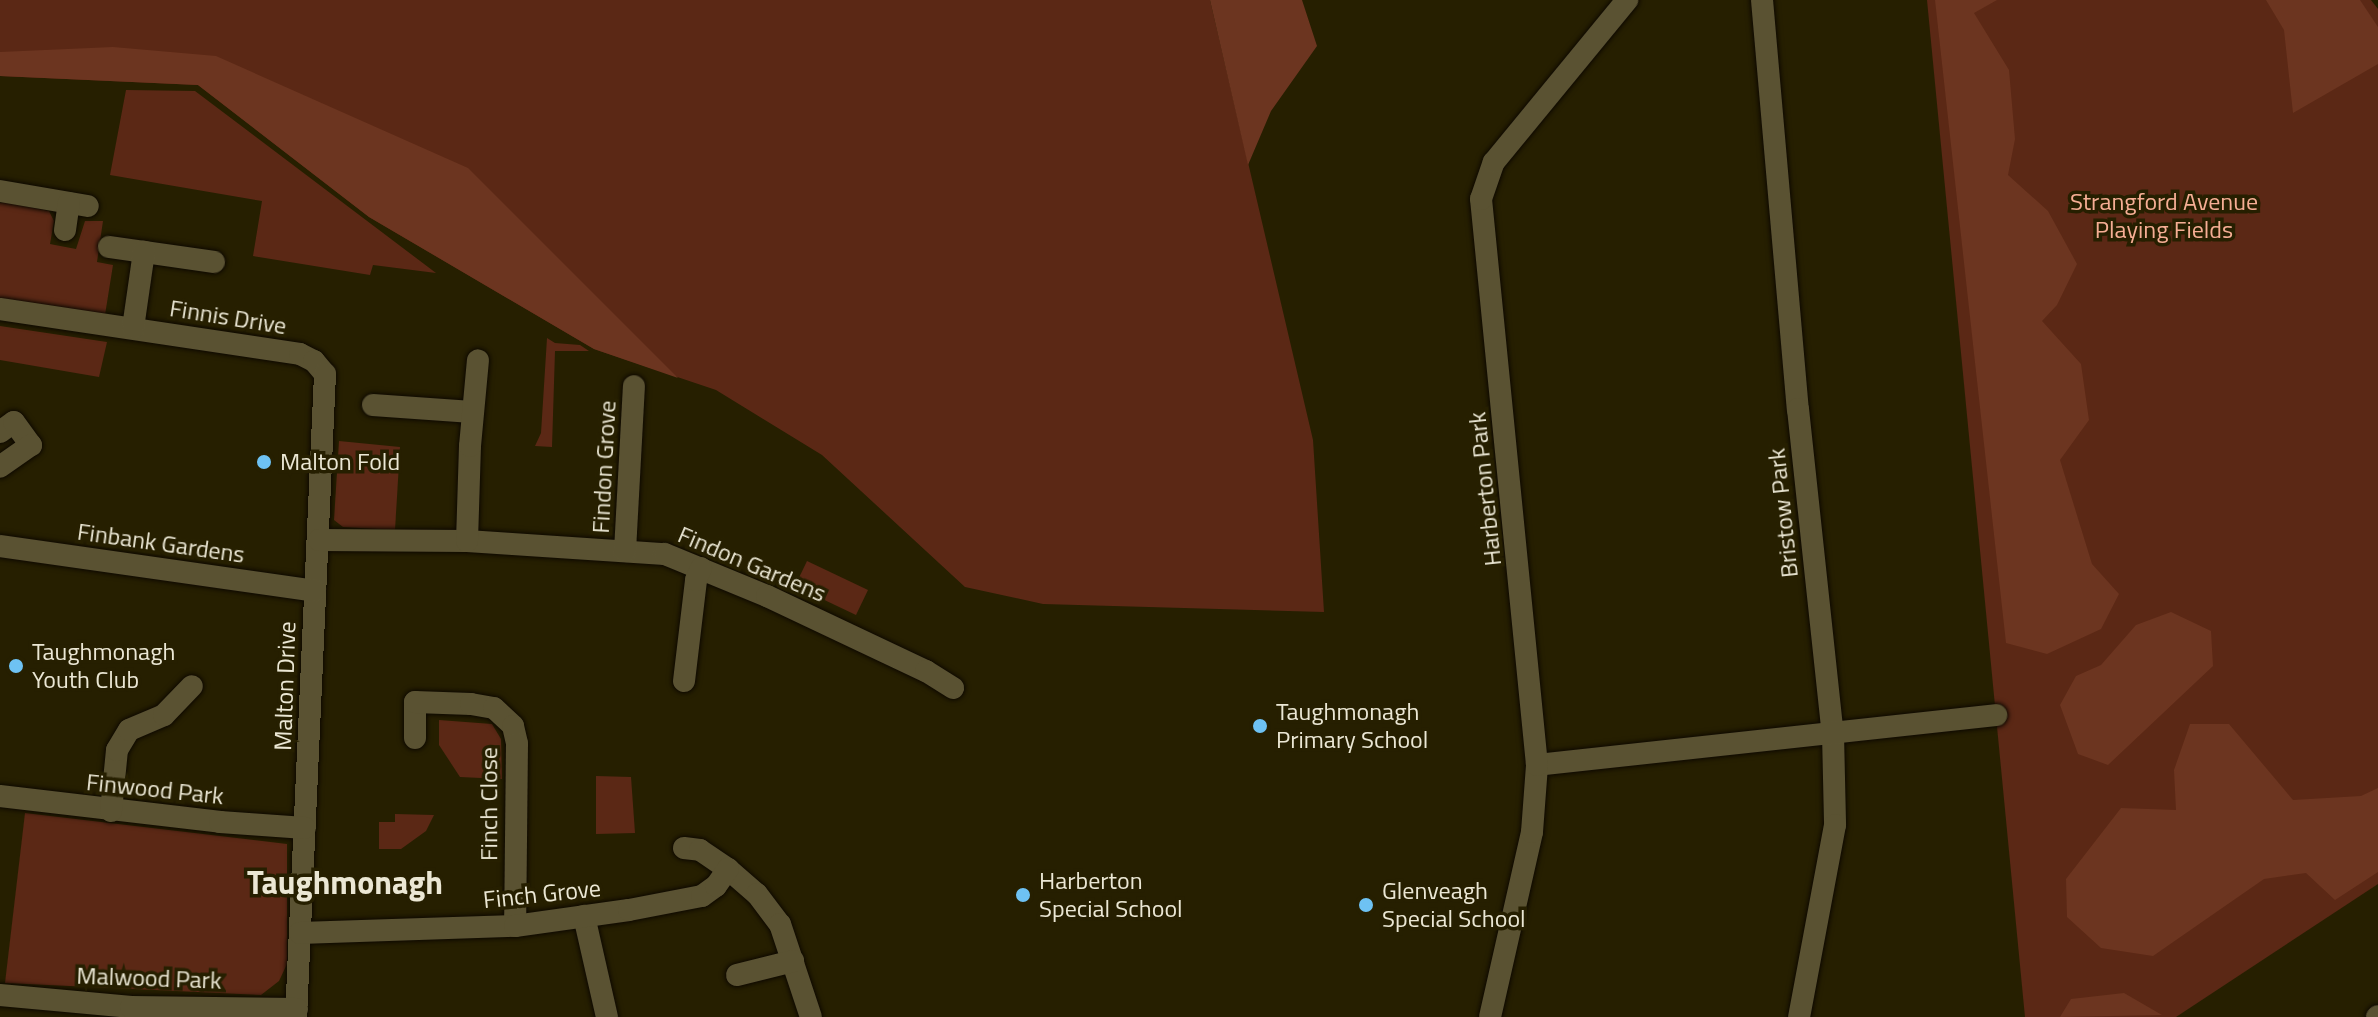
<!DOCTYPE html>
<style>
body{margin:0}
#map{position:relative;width:2378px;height:1017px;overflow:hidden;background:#261f00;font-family:"Titillium Web",sans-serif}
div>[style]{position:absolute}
.green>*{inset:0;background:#5b2815}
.forest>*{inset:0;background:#6c3520}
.roads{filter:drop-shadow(0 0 2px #0e0900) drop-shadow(0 0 2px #0e0900)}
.street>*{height:22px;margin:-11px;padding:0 11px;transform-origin:11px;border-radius:11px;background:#5a5232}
.dots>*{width:22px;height:22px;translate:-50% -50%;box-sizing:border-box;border:4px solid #261f00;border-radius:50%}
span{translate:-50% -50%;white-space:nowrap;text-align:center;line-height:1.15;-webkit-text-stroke:7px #261f00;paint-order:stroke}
.park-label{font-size:24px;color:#f6ae94}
.street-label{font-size:24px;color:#ebe7d4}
.poi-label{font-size:24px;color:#ebe7d4}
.left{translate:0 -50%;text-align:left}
.district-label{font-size:32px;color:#ebe7d4;font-weight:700}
</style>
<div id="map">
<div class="green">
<div style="clip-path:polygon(0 0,1210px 0,1313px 440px,1324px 612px,1043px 604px,965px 587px,822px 455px,716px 390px,594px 349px,369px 217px,198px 85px,0 76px)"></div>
<div style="clip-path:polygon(1927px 0,2371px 0,2378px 9px,2378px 884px,2176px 1017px,2025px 1017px)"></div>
<div style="clip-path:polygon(126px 90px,195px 91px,436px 273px,373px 265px,370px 275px,253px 256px,262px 201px,110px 175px)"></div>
<div style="clip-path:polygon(5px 202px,49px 211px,54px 221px,50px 244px,76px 249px,85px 221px,103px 221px,97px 262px,113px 265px,105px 315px,0 298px,0 203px)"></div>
<div style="clip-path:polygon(0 326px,107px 342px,99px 377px,0 360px)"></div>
<div style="clip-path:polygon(547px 338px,555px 343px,580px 345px,589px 351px,555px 351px,552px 447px,535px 446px,541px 433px)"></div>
<div style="clip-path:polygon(339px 441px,400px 447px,395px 530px,343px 527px,334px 520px)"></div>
<div style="clip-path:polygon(807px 561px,868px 590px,856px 615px,795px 586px)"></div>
<div style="clip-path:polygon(439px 720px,492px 724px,501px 739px,502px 779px,460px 777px,439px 745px)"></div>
<div style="clip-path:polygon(596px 776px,631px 777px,635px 833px,596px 834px)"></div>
<div style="clip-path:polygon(25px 813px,287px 844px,287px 964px,279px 981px,261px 995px,5px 983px)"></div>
<div style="clip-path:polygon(395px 814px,434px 815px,426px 831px,401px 849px,379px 849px,379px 822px,395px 822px)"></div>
</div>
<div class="forest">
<div style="clip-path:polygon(1210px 0,1302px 0,1317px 46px,1271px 111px,1248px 165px)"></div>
<div style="clip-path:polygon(1935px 0,1997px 0,1974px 13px,2009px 70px,2015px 139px,2008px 175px,2048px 211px,2077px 264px,2057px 305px,2042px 321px,2081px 364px,2089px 420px,2060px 460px,2092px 564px,2119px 594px,2101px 629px,2047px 654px,2006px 643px)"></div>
<div style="clip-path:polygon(2266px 0,2360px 0,2378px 27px,2378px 64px,2293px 113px,2284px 30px)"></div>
<div style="clip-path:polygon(113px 47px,216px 56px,468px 168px,678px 378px,594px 349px,369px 217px,198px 85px,0 76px,0 52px)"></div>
<div style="clip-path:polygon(2171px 612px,2211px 631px,2213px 666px,2108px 765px,2078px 754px,2060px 705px,2076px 676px,2101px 665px,2136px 625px)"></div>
<div style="clip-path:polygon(2190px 724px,2229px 724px,2293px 800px,2361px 796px,2378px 788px,2378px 872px,2335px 900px,2306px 873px,2264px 879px,2153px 956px,2101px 948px,2067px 917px,2066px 879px,2121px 808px,2176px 810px,2174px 770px)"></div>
<div style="clip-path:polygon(2124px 993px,2162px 1015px,2060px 1017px,2071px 999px)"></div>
</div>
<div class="roads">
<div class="street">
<div style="left:1762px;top:0;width:411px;rotate:85deg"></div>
<div style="left:1798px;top:409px;width:327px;rotate:83.9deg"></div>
<div style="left:1833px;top:734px;width:91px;rotate:88.7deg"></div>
<div style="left:1835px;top:825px;width:195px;rotate:100.6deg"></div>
<div style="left:0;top:191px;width:89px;rotate:9.7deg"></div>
<div style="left:65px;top:230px;width:27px;rotate:-82deg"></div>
<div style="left:109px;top:247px;width:106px;rotate:8.1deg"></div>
<div style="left:0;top:309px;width:303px;rotate:8.5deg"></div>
<div style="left:300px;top:354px;width:16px;rotate:27deg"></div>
<div style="left:314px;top:361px;width:17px;rotate:50deg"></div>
<div style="left:325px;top:374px;width:644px;rotate:92.58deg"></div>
<div style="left:133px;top:328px;width:77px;rotate:-81.8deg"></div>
<div style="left:373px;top:405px;width:99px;rotate:4deg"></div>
<div style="left:0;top:432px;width:17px;rotate:-36deg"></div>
<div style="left:14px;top:422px;width:29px;rotate:54deg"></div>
<div style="left:31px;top:445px;width:38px;rotate:145deg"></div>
<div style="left:319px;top:540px;width:148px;rotate:0.4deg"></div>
<div style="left:467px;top:541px;width:198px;rotate:3.8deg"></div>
<div style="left:665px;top:554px;width:110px;rotate:22.4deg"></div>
<div style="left:767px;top:596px;width:176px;rotate:25.3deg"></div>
<div style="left:926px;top:671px;width:32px;rotate:32deg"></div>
<div style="left:467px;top:541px;width:95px;rotate:-88.2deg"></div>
<div style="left:470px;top:446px;width:86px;rotate:-84.7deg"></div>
<div style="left:0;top:546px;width:318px;rotate:8.1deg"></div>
<div style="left:625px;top:551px;width:165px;rotate:-86.9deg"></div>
<div style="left:684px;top:681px;width:102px;rotate:-83.2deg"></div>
<div style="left:696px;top:580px;width:13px;rotate:-67deg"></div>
<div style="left:415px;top:738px;width:36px;rotate:-90deg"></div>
<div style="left:415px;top:702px;width:56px;rotate:2deg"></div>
<div style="left:471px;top:704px;width:23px;rotate:10deg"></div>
<div style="left:494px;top:708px;width:26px;rotate:43deg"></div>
<div style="left:513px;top:726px;width:18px;rotate:77deg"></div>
<div style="left:517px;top:744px;width:182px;rotate:90.6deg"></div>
<div style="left:1537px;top:765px;width:462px;rotate:-6.2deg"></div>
<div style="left:0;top:796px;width:222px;rotate:6.7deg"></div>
<div style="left:220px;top:822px;width:85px;rotate:4deg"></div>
<div style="left:111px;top:811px;width:61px;rotate:-84.4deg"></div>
<div style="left:117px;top:750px;width:23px;rotate:-59deg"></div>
<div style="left:129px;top:730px;width:38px;rotate:-23deg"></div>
<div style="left:164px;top:715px;width:40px;rotate:-46deg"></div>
<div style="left:684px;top:848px;width:16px;rotate:7deg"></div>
<div style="left:700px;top:850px;width:34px;rotate:34deg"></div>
<div style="left:728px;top:869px;width:38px;rotate:41deg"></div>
<div style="left:757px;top:894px;width:38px;rotate:53deg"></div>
<div style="left:780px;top:924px;width:98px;rotate:71.6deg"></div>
<div style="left:584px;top:916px;width:104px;rotate:77.2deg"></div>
<div style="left:300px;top:933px;width:215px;rotate:-1.9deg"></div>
<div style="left:515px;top:926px;width:115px;rotate:-8deg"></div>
<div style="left:629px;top:910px;width:74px;rotate:-10.9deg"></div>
<div style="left:702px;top:896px;width:17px;rotate:-36deg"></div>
<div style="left:716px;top:886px;width:21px;rotate:-55deg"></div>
<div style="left:737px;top:975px;width:58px;rotate:-14deg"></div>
<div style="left:0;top:995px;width:132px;rotate:5.2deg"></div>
<div style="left:131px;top:1007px;width:166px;rotate:0.7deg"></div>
<div style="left:1490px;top:1017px;width:190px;rotate:-77.2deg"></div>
<div style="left:1532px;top:832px;width:67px;rotate:-85.7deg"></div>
<div style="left:1537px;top:765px;width:569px;rotate:-95.65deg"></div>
<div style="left:1481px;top:199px;width:39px;rotate:-71deg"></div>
<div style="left:1494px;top:162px;width:210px;rotate:-50.6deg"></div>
<div style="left:2377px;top:1017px;width:1px;rotate:-45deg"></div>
</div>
</div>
<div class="dots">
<div style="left:264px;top:462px;background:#6ec2f3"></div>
<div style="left:16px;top:666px;background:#6ec2f3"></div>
<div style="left:1260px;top:726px;background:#6ec2f3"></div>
<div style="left:1023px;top:895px;background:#6ec2f3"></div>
<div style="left:1366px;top:905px;background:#6ec2f3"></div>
</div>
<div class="park-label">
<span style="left:2164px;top:216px">Strangford Avenue<br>Playing Fields</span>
</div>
<div class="street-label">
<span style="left:228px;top:317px;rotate:9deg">Finnis Drive</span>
<span style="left:604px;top:467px;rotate:-87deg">Findon Grove</span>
<span style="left:1485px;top:489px;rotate:-96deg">Harberton Park</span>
<span style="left:1783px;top:513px;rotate:-96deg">Bristow Park</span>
<span style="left:161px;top:543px;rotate:8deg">Finbank Gardens</span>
<span style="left:752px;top:564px;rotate:23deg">Findon Gardens</span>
<span style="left:285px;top:686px;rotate:-88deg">Malton Drive</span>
<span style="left:155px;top:789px;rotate:6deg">Finwood Park</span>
<span style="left:489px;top:804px;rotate:-90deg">Finch Close</span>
<span style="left:542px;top:894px;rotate:-6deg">Finch Grove</span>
<span style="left:149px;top:978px;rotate:2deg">Malwood Park</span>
</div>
<div class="poi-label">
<span class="left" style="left:280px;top:462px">Malton Fold</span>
<span class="left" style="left:32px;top:666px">Taughmonagh<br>Youth Club</span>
<span class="left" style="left:1276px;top:726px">Taughmonagh<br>Primary School</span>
<span class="left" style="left:1039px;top:895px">Harberton<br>Special School</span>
<span class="left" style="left:1382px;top:905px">Glenveagh<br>Special School</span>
</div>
<div class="district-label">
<span style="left:345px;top:882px">Taughmonagh</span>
</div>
</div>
